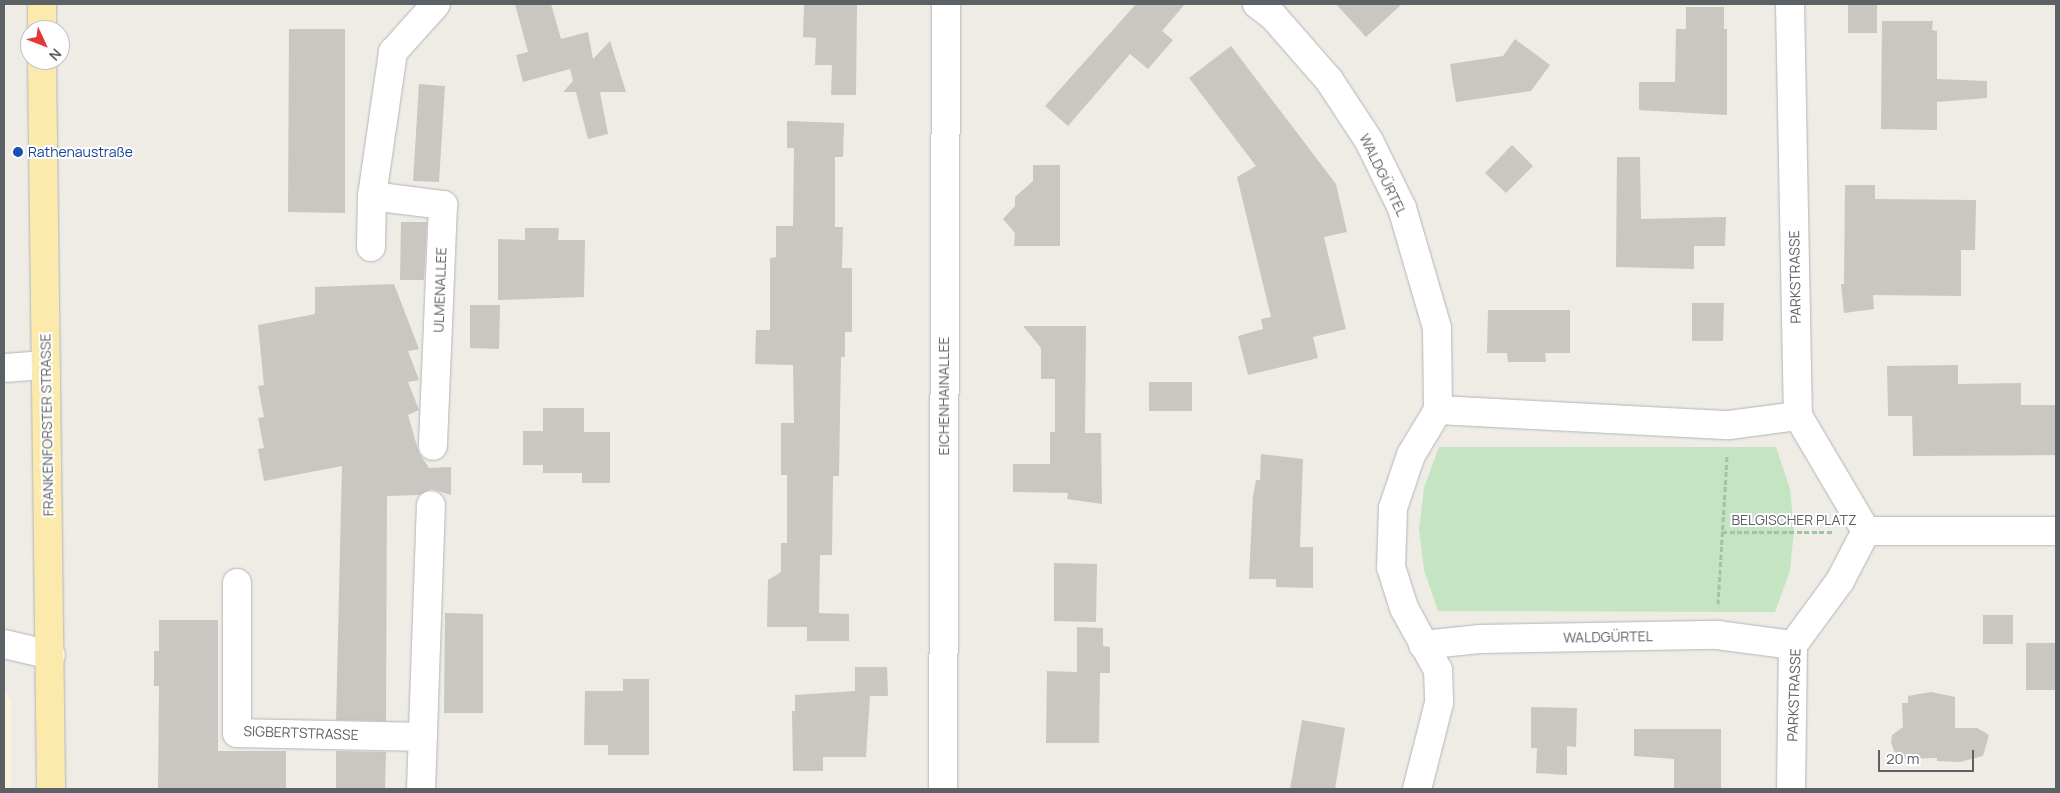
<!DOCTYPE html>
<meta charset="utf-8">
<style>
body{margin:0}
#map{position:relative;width:2060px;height:793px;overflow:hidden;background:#eeece5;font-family:Manrope,sans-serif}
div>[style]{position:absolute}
.commercial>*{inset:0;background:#fcf3dc}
.green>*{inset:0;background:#c5e5c2}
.building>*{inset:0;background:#cac7c2}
.path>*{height:3px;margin-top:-1.5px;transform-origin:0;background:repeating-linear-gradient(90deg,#9cc6a5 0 5px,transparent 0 7.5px)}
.roads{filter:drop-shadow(0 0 1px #b2b5b9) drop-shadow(0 0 1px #b2b5b9)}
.minor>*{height:28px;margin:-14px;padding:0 14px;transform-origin:14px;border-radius:14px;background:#fff}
.major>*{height:28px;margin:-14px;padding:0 14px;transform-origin:14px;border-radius:14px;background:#fce9ac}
.dots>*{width:14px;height:14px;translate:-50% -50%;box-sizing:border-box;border:2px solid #fff;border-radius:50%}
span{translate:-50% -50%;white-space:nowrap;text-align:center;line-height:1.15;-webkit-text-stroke:4px #fff;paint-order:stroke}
.transit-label{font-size:14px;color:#164399}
.left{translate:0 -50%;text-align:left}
.street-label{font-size:14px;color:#5c6165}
.frame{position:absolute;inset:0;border:5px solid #5c6165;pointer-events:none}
.north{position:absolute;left:20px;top:20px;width:50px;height:50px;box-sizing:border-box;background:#fff;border:1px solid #bec0c1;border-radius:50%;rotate:133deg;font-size:14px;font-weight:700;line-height:20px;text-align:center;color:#5c6165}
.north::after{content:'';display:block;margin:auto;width:18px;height:22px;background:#e23937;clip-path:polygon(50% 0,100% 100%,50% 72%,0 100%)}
.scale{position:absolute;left:1878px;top:750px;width:96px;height:22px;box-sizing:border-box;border:2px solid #5c6165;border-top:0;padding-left:6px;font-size:15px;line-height:18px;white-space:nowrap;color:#5c6165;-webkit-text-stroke:4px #fff;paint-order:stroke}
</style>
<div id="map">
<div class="commercial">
<div style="clip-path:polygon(4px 690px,11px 700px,11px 789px,4px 789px)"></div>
</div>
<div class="green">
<div style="clip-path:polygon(1439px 447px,1776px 447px,1790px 489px,1794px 530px,1790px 571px,1775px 612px,1438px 611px,1424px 570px,1419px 529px,1424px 488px)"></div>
</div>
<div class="building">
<div style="clip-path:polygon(515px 4px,551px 4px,561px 39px,588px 32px,593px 59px,610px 41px,626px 92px,600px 92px,608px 134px,588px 139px,576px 92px,563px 92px,573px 81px,570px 69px,523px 82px,516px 55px,528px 52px)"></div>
<div style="clip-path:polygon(804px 4px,857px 4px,856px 95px,831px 95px,832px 65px,815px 65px,816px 38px,803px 37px)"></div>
<div style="clip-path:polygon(1136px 4px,1185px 4px,1162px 31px,1173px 40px,1148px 69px,1130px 54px,1068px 126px,1045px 106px)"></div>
<div style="clip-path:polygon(1336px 4px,1402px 4px,1366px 37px)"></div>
<div style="clip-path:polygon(1848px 4px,1877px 4px,1877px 33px,1848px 33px)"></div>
<div style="clip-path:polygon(1686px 7px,1724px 7px,1724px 29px,1727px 29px,1727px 115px,1639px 110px,1639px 82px,1675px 82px,1676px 29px,1686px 29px)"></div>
<div style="clip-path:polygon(1882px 21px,1933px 21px,1932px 30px,1937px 31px,1937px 79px,1987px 81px,1987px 98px,1937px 102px,1937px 130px,1881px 129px)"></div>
<div style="clip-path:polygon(289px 29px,345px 29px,345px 213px,288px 212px)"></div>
<div style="clip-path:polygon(1515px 39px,1550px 65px,1531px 91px,1456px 102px,1450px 64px,1503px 56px)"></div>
<div style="clip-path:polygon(1231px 46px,1336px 184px,1347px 232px,1324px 237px,1346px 329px,1313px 337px,1318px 358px,1248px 375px,1238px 336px,1263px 329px,1261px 319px,1271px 317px,1237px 177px,1256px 166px,1189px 78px)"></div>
<div style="clip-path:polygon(419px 84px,445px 86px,439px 182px,413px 181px)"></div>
<div style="clip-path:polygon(787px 121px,844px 123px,843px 157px,835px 157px,835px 227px,843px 227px,842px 268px,852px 268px,852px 332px,845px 332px,845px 357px,841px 357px,839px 476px,833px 476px,832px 555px,820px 555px,819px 613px,849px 614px,849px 641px,807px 641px,807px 627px,767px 627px,768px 580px,781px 572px,781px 543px,787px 543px,787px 475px,781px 475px,781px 423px,794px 423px,793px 365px,755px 364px,756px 330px,770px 330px,770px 258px,776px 257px,776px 226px,793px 226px,794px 148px,787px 148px)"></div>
<div style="clip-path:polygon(1512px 145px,1533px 166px,1506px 193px,1485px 173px)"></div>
<div style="clip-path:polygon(1617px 157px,1640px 157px,1641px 219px,1726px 217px,1725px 246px,1694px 246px,1694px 269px,1616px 267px)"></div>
<div style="clip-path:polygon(1033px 165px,1060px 165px,1060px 246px,1014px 246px,1015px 233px,1003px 219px,1015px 206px,1015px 197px,1033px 181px)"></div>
<div style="clip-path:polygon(1845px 185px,1875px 185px,1875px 199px,1976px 200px,1975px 250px,1961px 250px,1961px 296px,1873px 295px,1874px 309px,1844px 313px,1841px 284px,1844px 284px)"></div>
<div style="clip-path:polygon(401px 222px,427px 222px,424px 280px,400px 280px)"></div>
<div style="clip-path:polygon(525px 228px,559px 228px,558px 240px,585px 240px,584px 297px,498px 300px,498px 239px,525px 240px)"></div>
<div style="clip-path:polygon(394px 284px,419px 349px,408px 351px,419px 380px,408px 382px,419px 410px,408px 415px,419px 453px,429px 468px,451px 467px,451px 495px,431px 489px,419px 495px,387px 496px,386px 721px,336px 720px,342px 466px,264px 481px,258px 449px,264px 448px,258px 418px,264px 417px,258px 386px,264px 385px,258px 325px,315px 314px,315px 287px)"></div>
<div style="clip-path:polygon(1692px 303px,1724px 303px,1723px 341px,1692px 341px)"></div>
<div style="clip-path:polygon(470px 305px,500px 305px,499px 349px,470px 348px)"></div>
<div style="clip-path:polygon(1488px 310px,1570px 310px,1570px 353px,1545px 353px,1546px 362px,1508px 362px,1507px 353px,1487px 353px)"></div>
<div style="clip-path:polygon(1023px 326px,1086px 326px,1085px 433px,1101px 433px,1102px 504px,1067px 499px,1068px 493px,1013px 492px,1013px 464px,1050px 464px,1050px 432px,1055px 432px,1055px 379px,1041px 379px,1041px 348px)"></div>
<div style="clip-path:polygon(1958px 365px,1958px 384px,2021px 383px,2021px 405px,2056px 405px,2056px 455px,1913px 456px,1912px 416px,1888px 416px,1887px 366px)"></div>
<div style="clip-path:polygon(1149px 382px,1192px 382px,1192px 411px,1149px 411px)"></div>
<div style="clip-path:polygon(543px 408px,584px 408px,584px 432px,610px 432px,610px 483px,582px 483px,582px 473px,543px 473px,543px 465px,523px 465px,523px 431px,543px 431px)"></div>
<div style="clip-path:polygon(1261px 454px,1303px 459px,1300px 547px,1313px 547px,1313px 588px,1276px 587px,1276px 579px,1249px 579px,1253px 496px,1256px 480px,1260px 480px)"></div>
<div style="clip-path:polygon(1054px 563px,1097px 564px,1096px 622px,1054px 621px)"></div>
<div style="clip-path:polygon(445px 613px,483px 614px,483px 713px,444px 713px)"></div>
<div style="clip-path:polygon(1983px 615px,2013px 615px,2013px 644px,1983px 644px)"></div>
<div style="clip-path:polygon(159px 620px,218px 620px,218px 751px,286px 751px,286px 789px,158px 789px,159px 686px,154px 686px,154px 651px,159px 651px)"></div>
<div style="clip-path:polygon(1077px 627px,1103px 628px,1103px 646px,1110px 647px,1110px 673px,1100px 673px,1099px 743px,1046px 743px,1047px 671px,1077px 672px)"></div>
<div style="clip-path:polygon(2026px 643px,2056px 643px,2056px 690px,2026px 690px)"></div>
<div style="clip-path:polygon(855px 667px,887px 667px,888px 696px,870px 696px,866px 757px,823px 757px,823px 771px,793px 771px,792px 711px,795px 711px,795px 695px,855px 691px)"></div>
<div style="clip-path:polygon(623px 679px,649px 679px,649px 755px,608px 755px,608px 745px,584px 745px,585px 691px,623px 691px)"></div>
<div style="clip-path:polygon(1931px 692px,1955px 697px,1955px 728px,1977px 728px,1989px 735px,1983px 756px,1960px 762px,1937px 761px,1937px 758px,1903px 759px,1894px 751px,1891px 742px,1892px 735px,1903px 727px,1902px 703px,1908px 703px,1908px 696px)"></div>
<div style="clip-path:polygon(1531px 707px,1577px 708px,1576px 747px,1567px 746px,1567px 775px,1536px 773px,1537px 748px,1531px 748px)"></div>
<div style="clip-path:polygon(1302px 720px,1345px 728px,1335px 789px,1290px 789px)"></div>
<div style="clip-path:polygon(1634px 729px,1721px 729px,1721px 789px,1674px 789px,1674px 759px,1634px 756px)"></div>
<div style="clip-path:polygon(336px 751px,386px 752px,385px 789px,336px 789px)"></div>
</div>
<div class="path">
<div style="left:1722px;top:532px;width:110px"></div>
<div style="left:1718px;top:604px;width:149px;rotate:-86.5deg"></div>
</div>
<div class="roads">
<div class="minor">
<div style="left:1257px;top:4px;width:20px;rotate:37deg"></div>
<div style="left:1273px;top:16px;width:85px;rotate:48.8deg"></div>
<div style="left:1329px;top:80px;width:73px;rotate:56.7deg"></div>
<div style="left:1369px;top:141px;width:75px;rotate:63.8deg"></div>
<div style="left:1402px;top:208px;width:125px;rotate:73.7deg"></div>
<div style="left:1437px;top:328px;width:82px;rotate:89.3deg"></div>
<div style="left:1438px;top:410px;width:52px;rotate:121deg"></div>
<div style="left:1411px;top:455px;width:56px;rotate:108.8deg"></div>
<div style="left:1393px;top:508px;width:59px;rotate:91.9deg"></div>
<div style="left:1391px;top:567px;width:43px;rotate:72.4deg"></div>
<div style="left:1404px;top:608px;width:71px;rotate:61.3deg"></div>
<div style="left:1438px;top:670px;width:33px;rotate:88deg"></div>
<div style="left:1439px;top:703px;width:89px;rotate:104.3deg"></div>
<div style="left:1790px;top:4px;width:412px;rotate:88.9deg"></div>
<div style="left:1798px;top:416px;width:134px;rotate:59.4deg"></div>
<div style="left:372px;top:196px;width:72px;rotate:7.2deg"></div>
<div style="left:443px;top:205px;width:241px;rotate:92.4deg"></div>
<div style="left:371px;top:247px;width:51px;rotate:-88.9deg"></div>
<div style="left:372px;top:196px;width:146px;rotate:-81.7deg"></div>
<div style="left:393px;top:52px;width:64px;rotate:-48.1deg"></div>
<div style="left:4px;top:368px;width:41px;rotate:-4.2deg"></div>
<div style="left:1438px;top:410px;width:291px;rotate:3deg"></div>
<div style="left:1729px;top:425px;width:70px;rotate:-7.4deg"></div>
<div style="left:1866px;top:531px;width:190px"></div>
<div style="left:237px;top:583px;width:150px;rotate:90deg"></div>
<div style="left:237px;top:733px;width:186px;rotate:1.2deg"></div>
<div style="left:4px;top:644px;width:48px;rotate:13.2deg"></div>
<div style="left:1423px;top:645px;width:56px;rotate:-6.1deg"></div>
<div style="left:1479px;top:639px;width:238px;rotate:-1deg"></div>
<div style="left:1717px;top:635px;width:77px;rotate:7.5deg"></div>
<div style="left:421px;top:789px;width:284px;rotate:-88deg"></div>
<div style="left:943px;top:789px;width:785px;rotate:-89.78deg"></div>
<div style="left:1791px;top:789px;width:144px;rotate:-89.2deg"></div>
<div style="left:1793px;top:645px;width:79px;rotate:-53.7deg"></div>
<div style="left:1840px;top:581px;width:56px;rotate:-62.5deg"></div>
</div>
<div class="major">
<div style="left:42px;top:30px;width:26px;rotate:-90deg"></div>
<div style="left:42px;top:60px;width:729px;rotate:89.29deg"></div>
</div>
</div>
<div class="dots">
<div style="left:18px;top:152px;background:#1a4fb4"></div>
</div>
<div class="transit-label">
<span class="left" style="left:28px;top:152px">Rathenaustraße</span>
</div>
<div class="street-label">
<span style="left:1383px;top:175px;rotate:64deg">WALDGÜRTEL</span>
<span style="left:1795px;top:277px;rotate:-91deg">PARKSTRASSE</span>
<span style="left:440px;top:290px;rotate:-88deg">ULMENALLEE</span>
<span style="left:944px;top:396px;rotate:-90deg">EICHENHAINALLEE</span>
<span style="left:47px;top:425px;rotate:-91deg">FRANKENFORSTER STRASSE</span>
<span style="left:1794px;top:520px">BELGISCHER PLATZ</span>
<span style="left:1608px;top:637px;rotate:-1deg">WALDGÜRTEL</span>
<span style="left:1794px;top:695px;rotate:-88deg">PARKSTRASSE</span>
<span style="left:301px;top:733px;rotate:2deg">SIGBERTSTRASSE</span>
</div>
<div class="frame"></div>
<div class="north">N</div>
<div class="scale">20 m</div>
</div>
